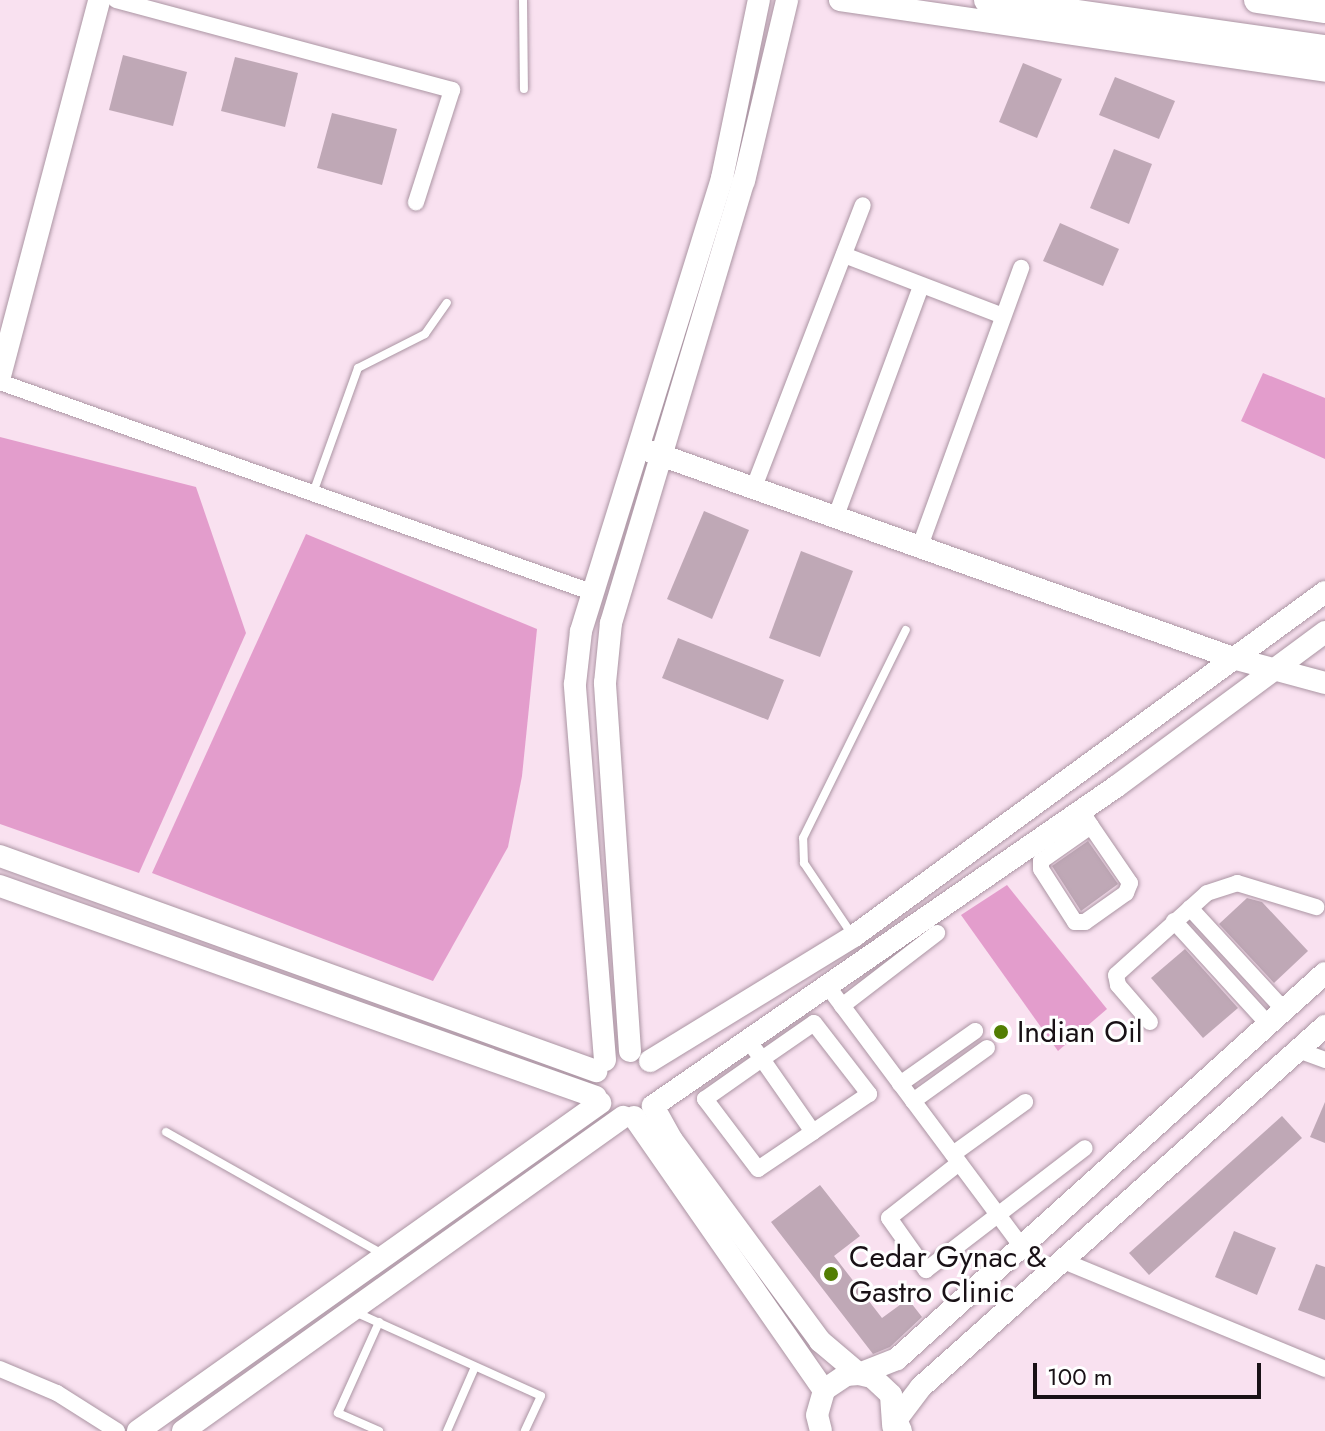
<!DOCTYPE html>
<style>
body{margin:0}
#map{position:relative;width:1325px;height:1431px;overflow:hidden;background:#f9e1f0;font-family:Jost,sans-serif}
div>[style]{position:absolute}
.forest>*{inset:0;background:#e39dcc}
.building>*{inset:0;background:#bfa8b6}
.roads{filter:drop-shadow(0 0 2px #ab95a3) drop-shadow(0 0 2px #ab95a3)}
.lane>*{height:8px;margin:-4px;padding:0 4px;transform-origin:4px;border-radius:4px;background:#fff}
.street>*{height:16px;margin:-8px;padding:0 8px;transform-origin:8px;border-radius:8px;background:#fff}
.secondary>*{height:22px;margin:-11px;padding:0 11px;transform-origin:11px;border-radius:11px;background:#fff}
.primary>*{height:26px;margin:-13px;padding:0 13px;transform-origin:13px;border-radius:13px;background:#fff}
.dots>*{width:22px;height:22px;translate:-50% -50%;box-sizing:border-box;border:4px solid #fff;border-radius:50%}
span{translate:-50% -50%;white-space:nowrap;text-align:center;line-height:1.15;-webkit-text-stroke:6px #fff;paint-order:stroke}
.poi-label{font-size:30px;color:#191116}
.left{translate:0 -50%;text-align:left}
.scale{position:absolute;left:1033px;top:1363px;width:228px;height:36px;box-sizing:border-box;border:4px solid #191116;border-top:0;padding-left:10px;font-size:24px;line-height:28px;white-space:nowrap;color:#191116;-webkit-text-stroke:6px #fff;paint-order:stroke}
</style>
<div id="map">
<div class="forest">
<div style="clip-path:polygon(1263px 373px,1325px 398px,1325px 459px,1241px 421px)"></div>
<div style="clip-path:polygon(0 437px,196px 487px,246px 633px,139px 873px,0 824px)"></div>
<div style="clip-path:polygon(306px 534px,537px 629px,522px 776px,508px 847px,433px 981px,152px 873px)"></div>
<div style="clip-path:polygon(1007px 885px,1107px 1009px,1058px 1051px,961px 915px)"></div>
</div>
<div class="building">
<div style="clip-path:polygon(123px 55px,187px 72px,173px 126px,109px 110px)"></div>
<div style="clip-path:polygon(235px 57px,298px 73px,285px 127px,221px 111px)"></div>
<div style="clip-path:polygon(1023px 63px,1062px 79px,1037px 138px,999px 122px)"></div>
<div style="clip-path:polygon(1115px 77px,1175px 101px,1159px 139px,1099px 115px)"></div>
<div style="clip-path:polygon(332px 113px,397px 129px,382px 185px,317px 168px)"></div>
<div style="clip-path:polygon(1114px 149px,1152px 164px,1129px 224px,1090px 208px)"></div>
<div style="clip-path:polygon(1060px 223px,1119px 249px,1103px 286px,1043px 261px)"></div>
<div style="clip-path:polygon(704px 511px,749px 530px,712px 619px,667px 599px)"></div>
<div style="clip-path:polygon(801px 551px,853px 571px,820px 657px,769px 638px)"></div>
<div style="clip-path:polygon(678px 638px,784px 680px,768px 720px,662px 678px)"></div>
<div style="clip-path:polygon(1088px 841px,1118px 884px,1081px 911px,1052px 866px)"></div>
<div style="clip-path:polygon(1247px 898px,1262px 902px,1308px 951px,1274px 983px,1219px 924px)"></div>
<div style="clip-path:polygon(1185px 949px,1238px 1008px,1203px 1038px,1151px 978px)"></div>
<div style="clip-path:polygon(1325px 1102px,1325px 1143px,1310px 1137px)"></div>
<div style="clip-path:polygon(1282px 1116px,1302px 1138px,1149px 1275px,1129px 1253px)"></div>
<div style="clip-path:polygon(820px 1185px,860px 1236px,834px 1256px,882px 1318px,908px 1299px,922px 1317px,890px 1347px,873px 1354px,771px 1222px)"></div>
<div style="clip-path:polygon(1234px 1231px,1276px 1248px,1257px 1295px,1215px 1277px)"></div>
<div style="clip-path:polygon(1316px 1264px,1325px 1267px,1325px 1320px,1298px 1310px)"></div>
</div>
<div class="roads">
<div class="lane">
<div style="left:523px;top:0;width:89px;rotate:89.4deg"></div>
<div style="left:313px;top:493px;width:133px;rotate:-70.2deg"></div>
<div style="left:358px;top:368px;width:75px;rotate:-26.9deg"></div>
<div style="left:425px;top:334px;width:38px;rotate:-55deg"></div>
<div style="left:853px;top:936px;width:88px;rotate:-123.9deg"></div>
<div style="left:804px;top:863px;width:25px;rotate:-92deg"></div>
<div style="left:803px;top:838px;width:232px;rotate:-63.7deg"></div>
<div style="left:166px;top:1132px;width:247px;rotate:29.4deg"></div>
<div style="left:355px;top:1312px;width:204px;rotate:24.3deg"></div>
<div style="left:541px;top:1396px;width:38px;rotate:115deg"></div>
<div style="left:379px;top:1431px;width:45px;rotate:-156.3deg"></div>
<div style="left:338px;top:1413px;width:100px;rotate:-65.7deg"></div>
<div style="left:447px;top:1431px;width:70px;rotate:-66.4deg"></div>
</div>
<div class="street">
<div style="left:116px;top:0;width:348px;rotate:15deg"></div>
<div style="left:452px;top:90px;width:118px;rotate:107.8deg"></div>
<div style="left:844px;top:255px;width:170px;rotate:21deg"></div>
<div style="left:0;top:382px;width:630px;rotate:19.56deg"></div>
<div style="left:754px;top:487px;width:302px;rotate:-68.9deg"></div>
<div style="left:836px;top:516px;width:245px;rotate:-69.7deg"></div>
<div style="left:920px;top:546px;width:296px;rotate:-70deg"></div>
<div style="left:1081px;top:811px;width:18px;rotate:56deg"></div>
<div style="left:1091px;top:826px;width:69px;rotate:55.6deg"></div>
<div style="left:1130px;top:883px;width:11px;rotate:112deg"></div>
<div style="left:1126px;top:893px;width:50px;rotate:144.7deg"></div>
<div style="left:1085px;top:922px;width:10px;rotate:180deg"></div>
<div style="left:1075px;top:922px;width:63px;rotate:-122.7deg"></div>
<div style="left:1041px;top:869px;width:8px;rotate:-90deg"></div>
<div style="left:1041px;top:861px;width:61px;rotate:-35deg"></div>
<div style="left:1190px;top:908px;width:139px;rotate:47.3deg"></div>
<div style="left:1174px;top:921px;width:139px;rotate:47.6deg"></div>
<div style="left:826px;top:984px;width:328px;rotate:53.3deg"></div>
<div style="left:842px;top:1006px;width:120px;rotate:-37.5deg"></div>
<div style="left:1150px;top:1022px;width:49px;rotate:-130.9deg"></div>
<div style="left:1118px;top:985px;width:10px;rotate:-101deg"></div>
<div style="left:1116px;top:975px;width:122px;rotate:-42deg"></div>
<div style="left:1207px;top:893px;width:32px;rotate:-18deg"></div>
<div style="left:1237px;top:883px;width:83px;rotate:16.9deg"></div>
<div style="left:747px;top:1039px;width:25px;rotate:53deg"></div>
<div style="left:762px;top:1059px;width:63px;rotate:-34.7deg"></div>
<div style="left:814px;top:1023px;width:90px;rotate:52.2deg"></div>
<div style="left:869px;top:1094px;width:68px;rotate:145.8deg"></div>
<div style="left:813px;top:1132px;width:66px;rotate:146.1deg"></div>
<div style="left:758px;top:1169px;width:88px;rotate:-127.1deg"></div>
<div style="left:705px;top:1099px;width:70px;rotate:-35.1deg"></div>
<div style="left:762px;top:1059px;width:89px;rotate:55.1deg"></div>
<div style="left:1298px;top:1050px;width:29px;rotate:20deg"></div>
<div style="left:900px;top:1084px;width:92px;rotate:-35.2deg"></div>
<div style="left:913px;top:1101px;width:91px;rotate:-35.6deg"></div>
<div style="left:953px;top:1154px;width:89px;rotate:-35.8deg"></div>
<div style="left:959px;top:1163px;width:89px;rotate:141.8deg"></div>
<div style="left:889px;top:1218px;width:64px;rotate:54.6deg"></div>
<div style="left:926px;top:1270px;width:200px;rotate:-37.5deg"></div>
<div style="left:1061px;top:1260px;width:286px;rotate:22.4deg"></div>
<div style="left:0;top:1369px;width:62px;rotate:22.8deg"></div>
<div style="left:57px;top:1393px;width:71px;rotate:32.3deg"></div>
</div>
<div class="secondary">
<div style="left:840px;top:0;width:490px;rotate:8.3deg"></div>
<div style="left:0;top:376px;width:389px;rotate:-75.2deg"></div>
<div style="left:649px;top:451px;width:623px;rotate:19.51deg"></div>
<div style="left:1236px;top:659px;width:92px;rotate:15.1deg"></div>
<div style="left:1325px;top:632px;width:259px;rotate:143.5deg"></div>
<div style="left:1117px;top:786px;width:564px;rotate:145.41deg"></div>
<div style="left:653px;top:1106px;width:39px;rotate:61deg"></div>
<div style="left:672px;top:1140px;width:250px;rotate:53.6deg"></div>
<div style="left:820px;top:1341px;width:51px;rotate:40.2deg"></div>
<div style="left:859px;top:1374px;width:41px;rotate:-21.5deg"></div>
<div style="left:897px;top:1359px;width:576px;rotate:-42.05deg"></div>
<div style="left:0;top:856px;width:634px;rotate:19.84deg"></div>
<div style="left:0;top:886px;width:632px;rotate:19.5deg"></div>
<div style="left:630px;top:1051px;width:369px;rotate:-93.9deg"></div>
<div style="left:605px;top:683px;width:60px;rotate:-84.3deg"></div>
<div style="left:611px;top:623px;width:462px;rotate:-73.3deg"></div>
<div style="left:744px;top:181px;width:186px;rotate:-76.6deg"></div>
<div style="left:605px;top:1060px;width:377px;rotate:-94.6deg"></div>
<div style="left:575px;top:684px;width:53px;rotate:-83.5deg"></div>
<div style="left:581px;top:631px;width:474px;rotate:-72.7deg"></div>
<div style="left:722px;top:178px;width:182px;rotate:-78.3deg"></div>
<div style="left:650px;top:1061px;width:239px;rotate:-31.5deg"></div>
<div style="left:854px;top:936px;width:583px;rotate:-36.14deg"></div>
<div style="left:634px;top:1117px;width:333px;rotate:55.2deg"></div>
<div style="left:138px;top:1431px;width:567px;rotate:-35.37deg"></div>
<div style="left:183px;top:1431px;width:541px;rotate:-35.51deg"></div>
<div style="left:821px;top:1431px;width:16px;rotate:-104deg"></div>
<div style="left:817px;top:1415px;width:26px;rotate:-74deg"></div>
<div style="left:824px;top:1390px;width:27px;rotate:-34deg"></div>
<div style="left:846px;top:1375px;width:13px;rotate:-4deg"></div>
<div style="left:859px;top:1374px;width:13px;rotate:13deg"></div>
<div style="left:872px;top:1377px;width:26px;rotate:43deg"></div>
<div style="left:891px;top:1395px;width:31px;rotate:86deg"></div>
<div style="left:901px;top:1431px;width:12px;rotate:-114deg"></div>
<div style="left:896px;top:1420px;width:41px;rotate:-52.9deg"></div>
<div style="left:921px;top:1387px;width:542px;rotate:-41.78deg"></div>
</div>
<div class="primary">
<div style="left:987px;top:0;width:341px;rotate:8.1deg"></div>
<div style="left:1257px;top:0;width:69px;rotate:8.4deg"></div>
</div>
</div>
<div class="dots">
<div style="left:1001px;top:1032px;background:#527e03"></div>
<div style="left:831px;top:1274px;background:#527e03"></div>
</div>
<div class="poi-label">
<span class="left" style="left:1017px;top:1032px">Indian Oil</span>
<span class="left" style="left:849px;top:1274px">Cedar Gynac &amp;<br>Gastro Clinic</span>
</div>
<div class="scale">100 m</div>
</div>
